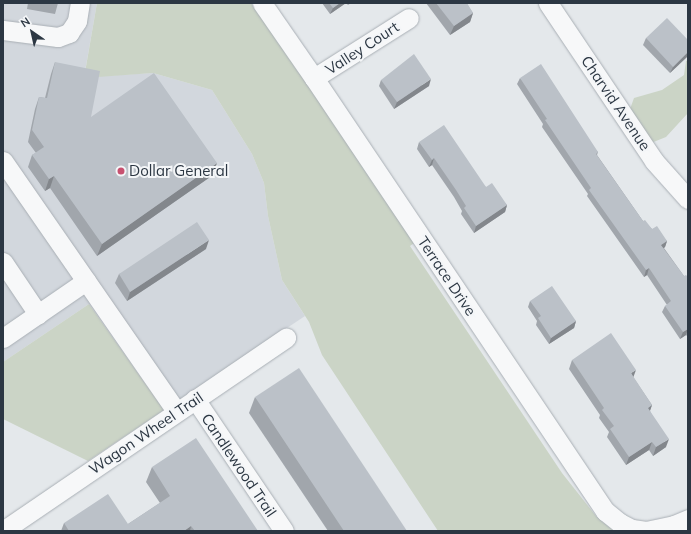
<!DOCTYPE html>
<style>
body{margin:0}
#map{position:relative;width:691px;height:534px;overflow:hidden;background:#e4e8eb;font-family:Mulish,sans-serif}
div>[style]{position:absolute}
.built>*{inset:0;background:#d2d7dd}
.green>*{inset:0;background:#cbd4c6}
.roads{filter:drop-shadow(0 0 1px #a9afb5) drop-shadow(0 0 1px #a9afb5)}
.minor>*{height:19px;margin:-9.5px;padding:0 9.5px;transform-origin:9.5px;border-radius:9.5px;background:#f7f8f9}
.wall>*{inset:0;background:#a1a6ac}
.shaded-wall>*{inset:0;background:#83878c}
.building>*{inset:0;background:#bbc1c8}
.dots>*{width:11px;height:11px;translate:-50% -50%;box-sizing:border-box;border:2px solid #f4f6f8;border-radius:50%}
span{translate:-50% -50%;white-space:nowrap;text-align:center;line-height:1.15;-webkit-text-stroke:4px #f4f6f8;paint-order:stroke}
.street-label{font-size:15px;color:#2c3743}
.poi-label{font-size:15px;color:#2c3743}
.left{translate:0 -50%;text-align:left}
.frame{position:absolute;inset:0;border:4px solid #2c3743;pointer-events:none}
.north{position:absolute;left:12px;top:12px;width:40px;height:40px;-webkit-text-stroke:3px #f4f6f8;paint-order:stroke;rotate:326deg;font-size:11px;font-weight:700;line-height:16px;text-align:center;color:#2c3743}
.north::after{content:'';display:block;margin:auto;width:14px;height:18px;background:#2c3743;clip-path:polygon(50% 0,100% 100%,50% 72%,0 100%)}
</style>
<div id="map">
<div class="built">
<div style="clip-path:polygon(3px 3px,97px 3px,84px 77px,153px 73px,212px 90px,252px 154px,264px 183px,268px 216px,282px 280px,305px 316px,164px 410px,89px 304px,3px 362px)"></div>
</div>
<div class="green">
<div style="clip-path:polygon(97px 3px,251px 3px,417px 241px,410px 246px,562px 473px,596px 516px,614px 531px,438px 531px,322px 355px,309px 322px,282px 280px,268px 216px,264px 183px,252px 154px,212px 90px,153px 73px,84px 78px)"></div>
<div style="clip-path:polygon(688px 60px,688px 113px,666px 137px,651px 143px,629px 112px,634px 98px,662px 90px,684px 75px,686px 61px)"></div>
<div style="clip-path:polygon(89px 304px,164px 410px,88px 461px,3px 419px,3px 362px)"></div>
</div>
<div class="roads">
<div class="minor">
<div style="left:262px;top:3px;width:91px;rotate:55.3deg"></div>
<div style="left:314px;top:78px;width:522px;rotate:56.1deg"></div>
<div style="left:605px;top:511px;width:19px;rotate:39deg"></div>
<div style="left:620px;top:523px;width:13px;rotate:27deg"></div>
<div style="left:632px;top:529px;width:14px;rotate:8deg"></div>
<div style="left:646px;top:531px;width:29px;rotate:-12deg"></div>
<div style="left:674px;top:525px;width:15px;rotate:-23deg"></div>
<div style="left:548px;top:3px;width:190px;rotate:56.1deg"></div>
<div style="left:654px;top:161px;width:51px;rotate:48.2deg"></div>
<div style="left:3px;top:30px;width:55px;rotate:7.3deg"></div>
<div style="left:58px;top:37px;width:12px;rotate:-20deg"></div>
<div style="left:69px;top:33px;width:14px;rotate:-56deg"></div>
<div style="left:77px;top:21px;width:18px;rotate:-81deg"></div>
<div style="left:314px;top:78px;width:112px;rotate:-32.3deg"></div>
<div style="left:3px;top:161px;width:305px;rotate:55.3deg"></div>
<div style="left:3px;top:262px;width:63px;rotate:56.1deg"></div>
<div style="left:3px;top:338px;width:101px;rotate:-34.5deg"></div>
<div style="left:195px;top:399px;width:159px;rotate:56deg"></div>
<div style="left:7px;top:528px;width:338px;rotate:-34.3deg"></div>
</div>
</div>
<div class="wall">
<div style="clip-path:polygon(28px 3px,58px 3px,55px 14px,27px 9px)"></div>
<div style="clip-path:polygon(322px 3px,351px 3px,348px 5px,346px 3px,330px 14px)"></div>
<div style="clip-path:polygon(426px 3px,466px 3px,473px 13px,470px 22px,450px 35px)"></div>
<div style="clip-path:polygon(646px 38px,688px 40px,688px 56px,670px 73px,643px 45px)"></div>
<div style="clip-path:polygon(55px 62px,91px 117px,213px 175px,97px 256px,50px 188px,45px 191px,28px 167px,32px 155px,36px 153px,28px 142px,35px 109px,39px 97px,45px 98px,51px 74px)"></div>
<div style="clip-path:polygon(520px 78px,598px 152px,597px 155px,643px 221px,652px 229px,667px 241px,665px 247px,664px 248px,684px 276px,688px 277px,688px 337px,686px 335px,680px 339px,662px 312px,665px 306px,667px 305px,647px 275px,644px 277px,587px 196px,588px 194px,542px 127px,543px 124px,517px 84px)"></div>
<div style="clip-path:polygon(381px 80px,429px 86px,394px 109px,379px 86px)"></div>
<div style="clip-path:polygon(419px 142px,486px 187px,507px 205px,505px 212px,474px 233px,461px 214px,462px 211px,454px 197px,432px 165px,429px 167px,417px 149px)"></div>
<div style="clip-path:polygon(206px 249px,127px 301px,115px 283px,119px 274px)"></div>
<div style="clip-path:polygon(530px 301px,576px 321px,574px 328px,549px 344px,536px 325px,537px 321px,528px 307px)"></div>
<div style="clip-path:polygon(572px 360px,633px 377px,652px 405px,650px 411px,666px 447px,653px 456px,649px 450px,626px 465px,607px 437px,609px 432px,599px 418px,600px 415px,569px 369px)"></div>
<div style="clip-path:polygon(255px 397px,407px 531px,328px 531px,249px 413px)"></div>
<div style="clip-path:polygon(152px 467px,258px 531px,61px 531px,64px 523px,128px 524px,160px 503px,146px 482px)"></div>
</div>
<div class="shaded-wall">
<div style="clip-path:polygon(340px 3px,346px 3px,330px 14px,333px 8px)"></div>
<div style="clip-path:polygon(473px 13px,470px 22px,450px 35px,454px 26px)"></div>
<div style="clip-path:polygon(688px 52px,688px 56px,670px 73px,673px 67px)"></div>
<div style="clip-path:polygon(431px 79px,429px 86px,394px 109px,397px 102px)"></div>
<div style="clip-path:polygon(434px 158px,432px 165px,429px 167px,432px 160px)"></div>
<div style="clip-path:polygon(217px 163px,213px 175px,97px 256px,102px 244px)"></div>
<div style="clip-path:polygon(54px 176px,50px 188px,45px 191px,49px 179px)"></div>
<div style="clip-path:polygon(507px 205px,505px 212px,474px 233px,476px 226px)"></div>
<div style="clip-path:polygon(209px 240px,206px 249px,127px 301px,130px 292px)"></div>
<div style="clip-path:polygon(667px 241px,665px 247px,659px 251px,661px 245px)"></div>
<div style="clip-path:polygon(649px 268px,647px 275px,644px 277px,646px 270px)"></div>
<div style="clip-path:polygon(576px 321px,574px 328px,549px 344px,551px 338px)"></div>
<div style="clip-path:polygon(688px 329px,686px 335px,680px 339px,683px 332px)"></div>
<div style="clip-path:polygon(636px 370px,633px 378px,631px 373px)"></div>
<div style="clip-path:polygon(652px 405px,649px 413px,648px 408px)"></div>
<div style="clip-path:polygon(669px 439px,666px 447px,653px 456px,656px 447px)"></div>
<div style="clip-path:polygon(652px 442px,649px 450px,626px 465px,629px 457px)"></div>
<div style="clip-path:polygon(191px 526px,190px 531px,184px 531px)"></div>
</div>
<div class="building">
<div style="clip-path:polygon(329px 3px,340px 3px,333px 8px)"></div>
<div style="clip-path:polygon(436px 3px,467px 3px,473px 13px,454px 26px)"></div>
<div style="clip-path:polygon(667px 18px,688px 40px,688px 52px,673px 67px,646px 38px)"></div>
<div style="clip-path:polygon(414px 54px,431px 79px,397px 102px,381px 80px)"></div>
<div style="clip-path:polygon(55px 62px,100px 71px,91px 117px,154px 73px,217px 163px,102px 244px,54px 176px,49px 179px,32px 155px,44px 147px,32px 130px,39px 97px,47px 98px)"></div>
<div style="clip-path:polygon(541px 64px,598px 152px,596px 154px,643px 221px,645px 220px,652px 229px,657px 226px,667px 241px,661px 245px,684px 276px,686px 275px,688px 277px,688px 329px,683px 332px,665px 306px,671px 301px,649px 268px,646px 270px,589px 190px,591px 188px,545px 120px,547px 119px,520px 78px)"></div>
<div style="clip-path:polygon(444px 125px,486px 187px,492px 183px,507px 205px,476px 226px,464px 208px,466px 206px,456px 190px,434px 158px,432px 160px,419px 142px)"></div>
<div style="clip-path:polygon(197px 222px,209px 240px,130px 292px,119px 274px)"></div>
<div style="clip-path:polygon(552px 286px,576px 321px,551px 338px,538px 318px,541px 316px,530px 301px)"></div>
<div style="clip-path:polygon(611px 333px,636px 370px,631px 373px,652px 405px,648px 408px,669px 439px,656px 447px,652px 442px,629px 457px,610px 429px,614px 426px,602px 410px,604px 408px,572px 360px)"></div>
<div style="clip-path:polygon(299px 368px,407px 531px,344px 531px,255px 397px)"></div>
<div style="clip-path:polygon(196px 438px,258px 531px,195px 531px,191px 526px,184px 531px,69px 531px,64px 523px,108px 494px,128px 524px,170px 496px,152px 467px)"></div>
</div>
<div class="dots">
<div style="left:121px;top:171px;background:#c75170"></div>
</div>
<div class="street-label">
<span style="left:362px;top:48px;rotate:-33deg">Valley Court</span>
<span style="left:616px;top:103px;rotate:56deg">Charvid Avenue</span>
<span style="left:447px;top:276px;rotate:56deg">Terrace Drive</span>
<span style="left:146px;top:433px;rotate:-34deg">Wagon Wheel Trail</span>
<span style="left:239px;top:465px;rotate:56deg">Candlewood Trail</span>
</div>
<div class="poi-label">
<span class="left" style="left:129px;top:171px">Dollar General</span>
</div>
<div class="frame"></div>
<div class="north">N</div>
</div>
